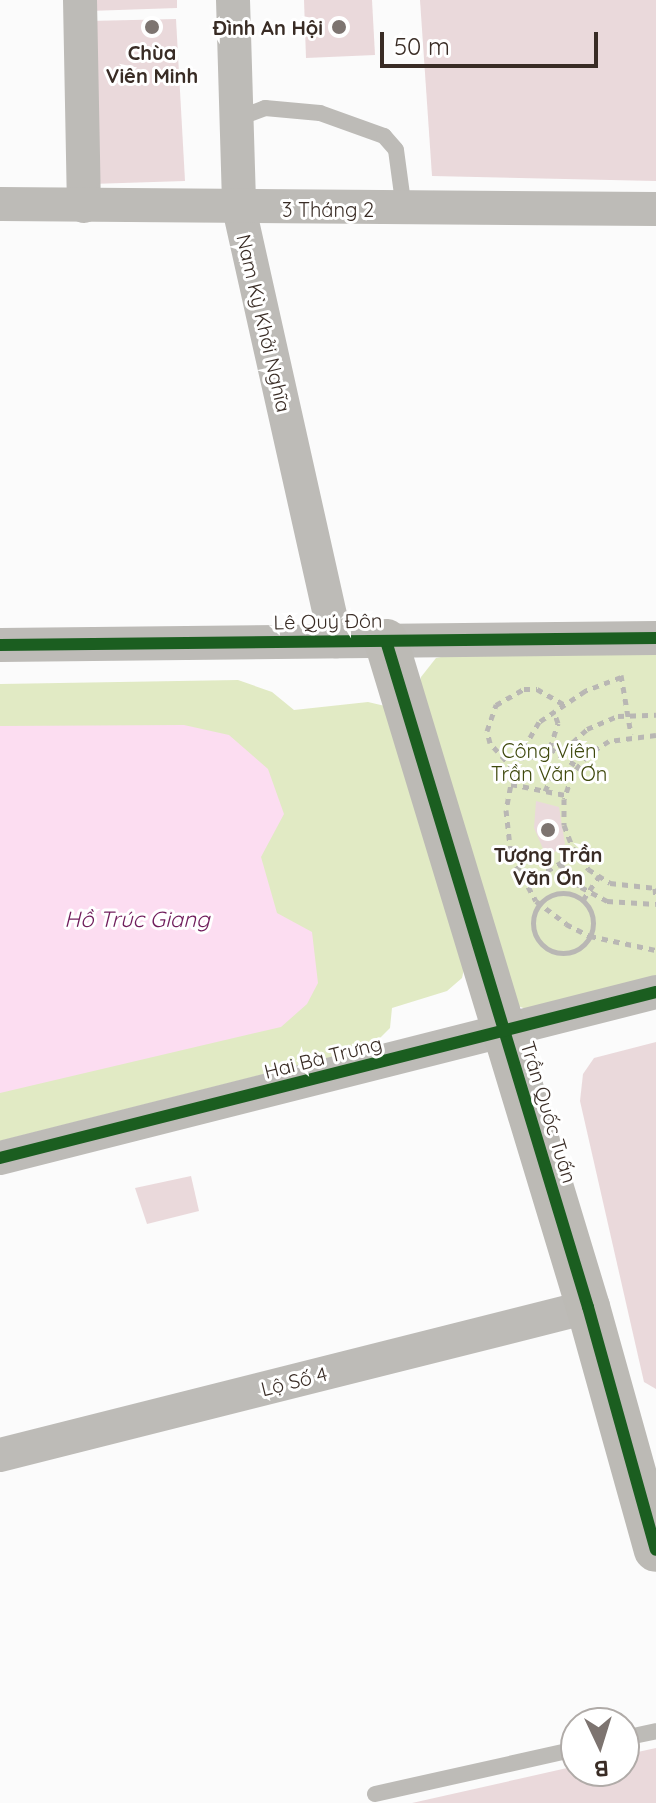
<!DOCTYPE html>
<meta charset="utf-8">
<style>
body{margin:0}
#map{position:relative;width:656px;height:1803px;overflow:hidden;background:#fbfbfb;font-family:Quicksand,sans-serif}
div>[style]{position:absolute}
.green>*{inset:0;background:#e1eac4}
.water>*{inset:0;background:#fcddf1}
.building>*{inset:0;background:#ead9db}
.path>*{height:5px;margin-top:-2.5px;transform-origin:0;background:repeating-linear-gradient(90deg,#b9b7b4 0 6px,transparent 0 12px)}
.path>.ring{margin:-2.5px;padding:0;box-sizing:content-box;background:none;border:5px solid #b9b7b4;border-radius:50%}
.lane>*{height:16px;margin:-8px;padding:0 8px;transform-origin:8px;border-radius:8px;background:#bdbbb7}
.street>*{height:34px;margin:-17px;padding:0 17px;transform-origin:17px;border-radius:17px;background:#bdbbb7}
.secondary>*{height:44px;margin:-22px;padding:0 22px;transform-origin:22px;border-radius:22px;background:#bcbab5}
.cycleway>*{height:12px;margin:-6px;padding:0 6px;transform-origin:6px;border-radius:6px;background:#1b5e20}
.dots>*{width:22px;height:22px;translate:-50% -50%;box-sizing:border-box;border:4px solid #fff;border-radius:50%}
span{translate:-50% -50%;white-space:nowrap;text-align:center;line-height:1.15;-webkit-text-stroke:6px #fff;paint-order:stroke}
.poi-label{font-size:20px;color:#392c25;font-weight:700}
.right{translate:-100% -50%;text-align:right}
.street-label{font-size:20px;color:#392c25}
.park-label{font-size:20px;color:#3f490d}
.water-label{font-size:22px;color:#6f1c5b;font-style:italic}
.north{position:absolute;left:560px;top:1707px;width:80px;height:80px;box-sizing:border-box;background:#fff;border:2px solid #b0aba8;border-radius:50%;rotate:176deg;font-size:22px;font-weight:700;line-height:32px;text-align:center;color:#392c25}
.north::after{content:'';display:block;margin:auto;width:28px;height:36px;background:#7d7470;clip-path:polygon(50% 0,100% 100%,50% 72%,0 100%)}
.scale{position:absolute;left:380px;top:32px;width:218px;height:36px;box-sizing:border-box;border:4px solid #392c25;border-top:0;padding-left:10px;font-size:24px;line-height:28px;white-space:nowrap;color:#392c25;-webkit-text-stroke:6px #fff;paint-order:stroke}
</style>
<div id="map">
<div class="green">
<div style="clip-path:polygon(466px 652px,656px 652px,656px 979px,526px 1009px,510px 1003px,416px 700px,421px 677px,436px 658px)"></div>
<div style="clip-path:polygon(238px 680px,272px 692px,294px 710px,368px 702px,385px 706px,465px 965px,462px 978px,447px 991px,392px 1008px,390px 1028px,371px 1047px,0 1141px,0 684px)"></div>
</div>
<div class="water">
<div style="clip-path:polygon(184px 725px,229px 735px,268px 769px,284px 814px,261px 857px,277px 913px,312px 932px,318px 983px,307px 1004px,281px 1027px,0 1093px,0 726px)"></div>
</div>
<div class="building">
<div style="clip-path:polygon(89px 0,177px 0,177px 8px,89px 11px)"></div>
<div style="clip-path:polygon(304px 0,372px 0,375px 55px,306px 58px)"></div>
<div style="clip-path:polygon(420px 0,656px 0,656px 181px,432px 176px)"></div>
<div style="clip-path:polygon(176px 19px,185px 181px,91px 184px,89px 21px)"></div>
<div style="clip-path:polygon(536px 801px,559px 807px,565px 844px,547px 858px,534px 828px)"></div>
<div style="clip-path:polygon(656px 1042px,656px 1389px,644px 1382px,580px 1101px,583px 1074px,594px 1058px)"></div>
<div style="clip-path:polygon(191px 1176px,199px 1211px,147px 1224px,135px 1188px)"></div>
<div style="clip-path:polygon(656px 1748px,656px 1803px,412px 1803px,576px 1766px,576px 1771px,624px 1771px,624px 1755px)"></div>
</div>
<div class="path">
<div style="left:621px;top:675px;width:60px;rotate:80.4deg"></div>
<div style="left:621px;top:677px;width:39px;rotate:159deg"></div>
<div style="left:585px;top:691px;width:55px;rotate:146deg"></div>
<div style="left:539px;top:722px;width:48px;rotate:120.3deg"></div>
<div style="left:515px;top:763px;width:48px;rotate:100.8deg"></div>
<div style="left:506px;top:810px;width:45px;rotate:83.7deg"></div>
<div style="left:511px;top:855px;width:52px;rotate:61.5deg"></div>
<div style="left:536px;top:901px;width:38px;rotate:37deg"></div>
<div style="left:566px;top:924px;width:27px;rotate:27deg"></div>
<div style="left:590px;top:936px;width:67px;rotate:12deg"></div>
<div style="left:656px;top:735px;width:47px;rotate:172.7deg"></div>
<div style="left:609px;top:741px;width:26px;rotate:148deg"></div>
<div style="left:587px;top:755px;width:25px;rotate:127deg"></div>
<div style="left:572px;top:775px;width:25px;rotate:108deg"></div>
<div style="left:564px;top:799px;width:26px;rotate:90deg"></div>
<div style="left:564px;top:825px;width:25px;rotate:69deg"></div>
<div style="left:573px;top:848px;width:26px;rotate:54deg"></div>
<div style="left:588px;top:869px;width:26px;rotate:32deg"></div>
<div style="left:610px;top:883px;width:46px;rotate:6.2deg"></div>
<div style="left:550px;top:748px;width:34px;rotate:34deg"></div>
<div style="left:518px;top:758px;width:20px;rotate:-6deg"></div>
<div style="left:538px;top:756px;width:14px;rotate:-34deg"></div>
<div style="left:550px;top:748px;width:26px;rotate:-72deg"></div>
<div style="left:558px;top:723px;width:12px;rotate:-110deg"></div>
<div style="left:514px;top:769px;width:35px;rotate:-133deg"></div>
<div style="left:490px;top:743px;width:12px;rotate:-104deg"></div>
<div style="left:487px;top:731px;width:28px;rotate:-71deg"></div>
<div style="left:496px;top:705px;width:32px;rotate:-30deg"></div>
<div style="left:524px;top:689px;width:13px"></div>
<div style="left:537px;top:689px;width:32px;rotate:30deg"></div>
<div style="left:511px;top:784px;width:55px;rotate:11.5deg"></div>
<div style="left:545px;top:791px;width:45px;rotate:-65.1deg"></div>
<div style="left:564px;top:750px;width:31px;rotate:-42deg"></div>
<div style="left:587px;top:729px;width:34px;rotate:-23deg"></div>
<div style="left:618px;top:716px;width:38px;rotate:-2deg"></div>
<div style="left:560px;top:864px;width:31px;rotate:48deg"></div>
<div style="left:581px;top:887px;width:30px;rotate:28deg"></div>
<div style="left:607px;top:901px;width:49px;rotate:3.5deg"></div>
<div style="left:526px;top:883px;width:58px;rotate:-30.1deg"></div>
<div style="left:655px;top:888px;width:11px;rotate:85deg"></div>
<div class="ring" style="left:533px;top:893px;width:55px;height:55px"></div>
<div style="left:583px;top:900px;width:29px;rotate:-56deg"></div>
</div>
<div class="lane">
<div style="left:238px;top:118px;width:29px;rotate:-20deg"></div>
<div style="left:265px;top:108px;width:55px;rotate:5.2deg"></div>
<div style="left:320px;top:113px;width:68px;rotate:19.8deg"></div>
<div style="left:384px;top:136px;width:18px;rotate:49deg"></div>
<div style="left:396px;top:150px;width:60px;rotate:82.3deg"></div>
<div style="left:624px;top:1738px;width:33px;rotate:-12deg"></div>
<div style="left:375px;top:1794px;width:206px;rotate:-12.6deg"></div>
</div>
<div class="street">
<div style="left:80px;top:0;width:206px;rotate:88.9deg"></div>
<div style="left:233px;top:0;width:208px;rotate:88.3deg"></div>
<div style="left:239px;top:208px;width:444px;rotate:77.4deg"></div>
<div style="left:0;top:204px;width:656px;rotate:0.44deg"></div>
<div style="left:0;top:645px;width:656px;rotate:-0.61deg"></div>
<div style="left:0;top:1158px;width:677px;rotate:-14.2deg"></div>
<div style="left:0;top:1455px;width:606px;rotate:-14.13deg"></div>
</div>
<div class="secondary">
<div style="left:386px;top:641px;width:696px;rotate:73.13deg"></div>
<div style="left:588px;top:1307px;width:252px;rotate:74.4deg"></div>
</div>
<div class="cycleway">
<div style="left:386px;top:641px;width:696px;rotate:73.13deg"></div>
<div style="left:588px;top:1307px;width:252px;rotate:74.4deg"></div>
<div style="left:0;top:645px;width:656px;rotate:-0.61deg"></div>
<div style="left:0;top:1158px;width:677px;rotate:-14.2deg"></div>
</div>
<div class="dots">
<div style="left:152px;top:27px;background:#7d7470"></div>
<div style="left:339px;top:27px;background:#7d7470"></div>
<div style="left:548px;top:830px;background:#7d7470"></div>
</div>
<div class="poi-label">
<span class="right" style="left:323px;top:27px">Đình An Hội</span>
<span style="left:152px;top:64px">Chùa<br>Viên Minh</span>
<span style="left:548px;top:866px">Tượng Trần<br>Văn Ơn</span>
</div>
<div class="street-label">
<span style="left:328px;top:209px">3 Tháng 2</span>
<span style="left:264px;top:323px;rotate:77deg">Nam Kỳ Khởi Nghĩa</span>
<span style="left:328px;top:621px;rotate:-1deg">Lê Quý Đôn</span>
<span style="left:323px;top:1057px;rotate:-14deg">Hai Bà Trưng</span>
<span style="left:549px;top:1112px;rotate:73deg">Trần Quốc Tuấn</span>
<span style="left:294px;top:1381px;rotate:-14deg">Lộ Số 4</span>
</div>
<div class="park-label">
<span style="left:549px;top:762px">Công Viên<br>Trần Văn Ơn</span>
</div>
<div class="water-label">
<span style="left:137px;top:920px">Hồ Trúc Giang</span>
</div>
<div class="north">B</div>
<div class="scale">50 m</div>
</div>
